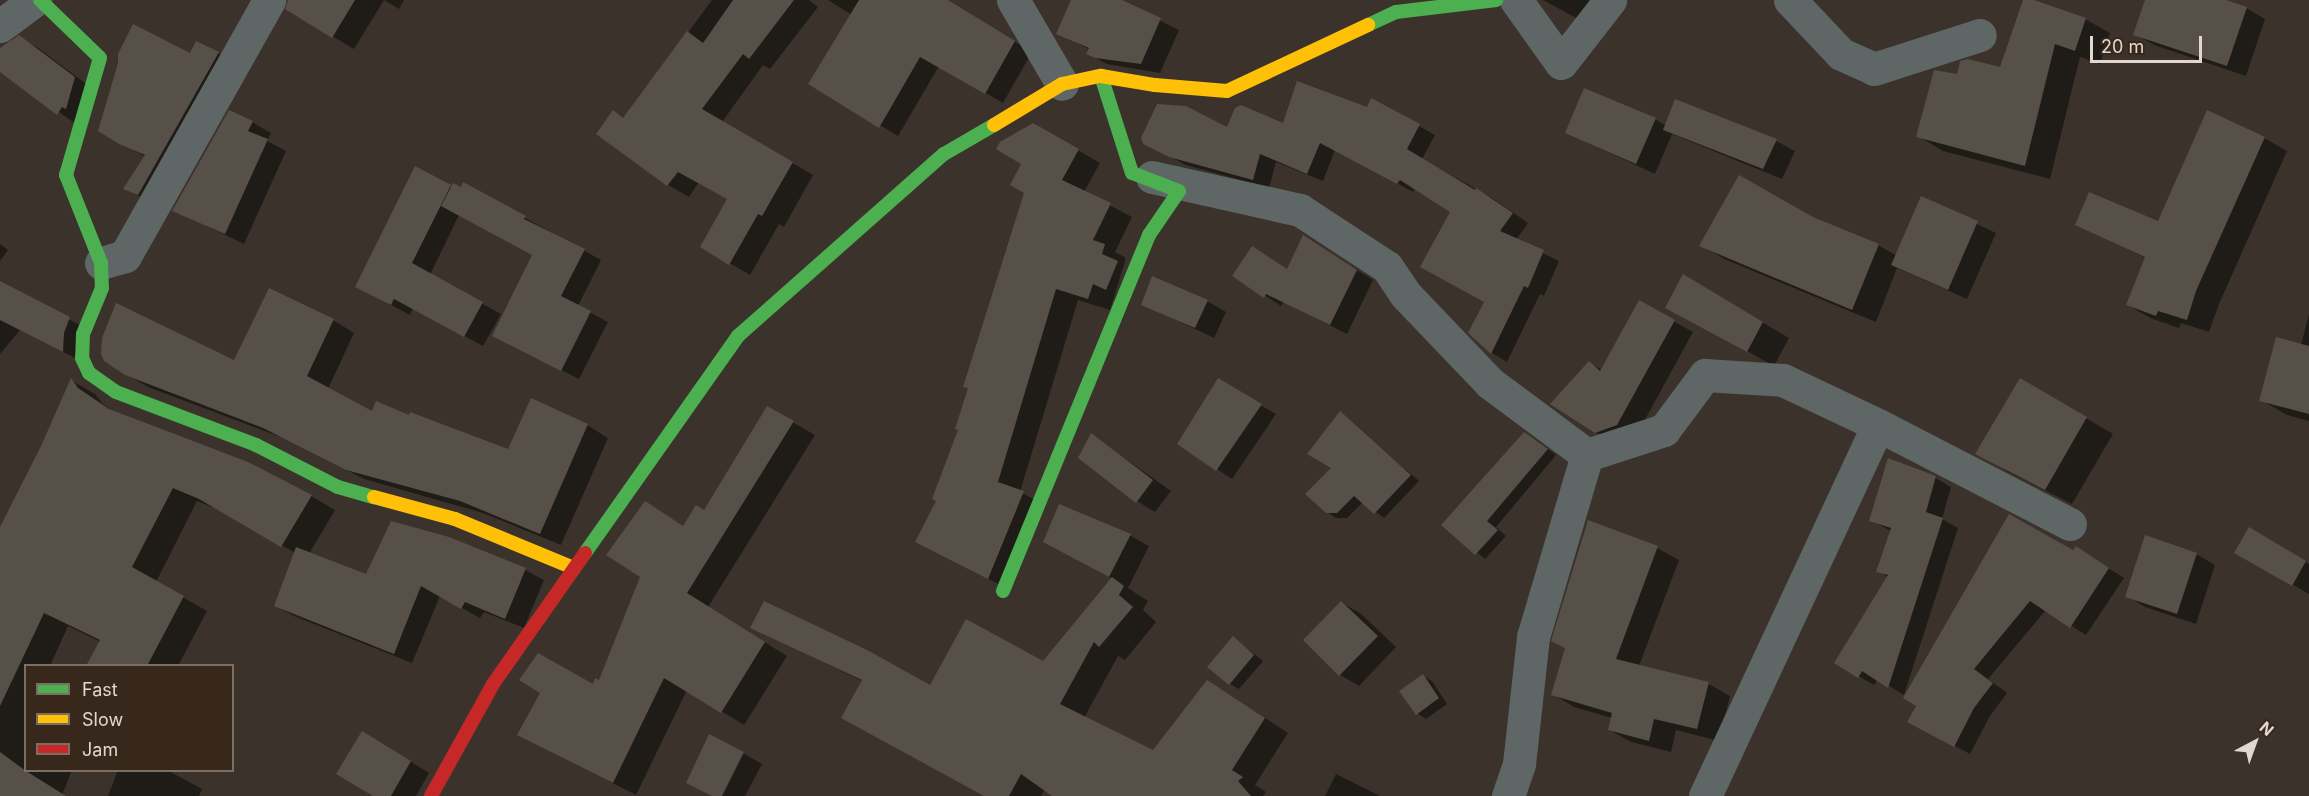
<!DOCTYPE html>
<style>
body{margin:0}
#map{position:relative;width:2309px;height:796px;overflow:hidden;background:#3b332b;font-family:Inter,sans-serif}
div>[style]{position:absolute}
.shadow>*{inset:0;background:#0007}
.building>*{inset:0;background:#575049}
.street>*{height:33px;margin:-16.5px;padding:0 16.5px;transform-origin:16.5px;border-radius:16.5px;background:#5e6666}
.fast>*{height:14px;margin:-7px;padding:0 7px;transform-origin:7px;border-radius:7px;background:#4caf50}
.slow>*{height:14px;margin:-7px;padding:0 7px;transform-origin:7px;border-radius:7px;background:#ffc107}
.jam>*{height:14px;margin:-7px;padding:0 7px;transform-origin:7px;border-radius:7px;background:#c62828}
span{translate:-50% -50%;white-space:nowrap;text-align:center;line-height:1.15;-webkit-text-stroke:4.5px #37281b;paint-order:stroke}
.legend{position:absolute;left:24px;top:664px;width:210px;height:108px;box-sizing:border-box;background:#37281b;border:2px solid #7b6e63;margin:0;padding:8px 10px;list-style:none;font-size:18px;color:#e1d7ce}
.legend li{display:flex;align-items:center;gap:12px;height:30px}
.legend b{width:30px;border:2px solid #7b6e63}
.north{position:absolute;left:2225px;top:712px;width:60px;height:60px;-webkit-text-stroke:4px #37281b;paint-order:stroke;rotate:41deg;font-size:16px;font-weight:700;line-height:24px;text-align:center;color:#e1d7ce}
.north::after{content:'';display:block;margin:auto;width:21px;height:27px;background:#e1d7ce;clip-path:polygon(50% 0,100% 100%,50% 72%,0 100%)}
.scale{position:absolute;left:2090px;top:36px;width:112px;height:27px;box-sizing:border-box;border:3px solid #e1d7ce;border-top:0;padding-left:8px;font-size:18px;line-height:21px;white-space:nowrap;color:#e1d7ce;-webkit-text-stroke:4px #37281b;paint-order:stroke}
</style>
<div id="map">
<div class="shadow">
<div style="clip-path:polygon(289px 0,404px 0,399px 9px,384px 0,354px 49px,332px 36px)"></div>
<div style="clip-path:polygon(712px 0,809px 0,818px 7px,770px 69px,763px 65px,722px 122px,813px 175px,784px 227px,779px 224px,750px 275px,702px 247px,729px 199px,699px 182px,689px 197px,668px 185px,624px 119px)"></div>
<div style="clip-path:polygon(828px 0,938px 0,984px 23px,1032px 52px,1003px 103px,939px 66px,898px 136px,810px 83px,852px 15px)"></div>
<div style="clip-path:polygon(1073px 0,1118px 0,1179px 30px,1160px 73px,1107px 64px,1088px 54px,1090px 50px,1058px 33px)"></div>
<div style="clip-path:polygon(1543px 0,1609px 0,1589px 25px)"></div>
<div style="clip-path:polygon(2024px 0,2085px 19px,2110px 33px,2100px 64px,2080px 57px,2050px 179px,1943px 151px,1918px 136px,1958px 76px,2001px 69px)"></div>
<div style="clip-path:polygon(2146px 0,2222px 0,2246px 8px,2265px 19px,2246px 76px,2154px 45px,2135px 34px)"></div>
<div style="clip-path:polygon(19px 37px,38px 48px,93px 89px,76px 124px,0 70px,0 51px)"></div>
<div style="clip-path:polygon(218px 53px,235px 63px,142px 198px,125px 188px,146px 157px,120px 143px,190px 55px)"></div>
<div style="clip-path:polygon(1372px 100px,1435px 135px,1422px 159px,1492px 198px,1528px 223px,1516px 240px,1559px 261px,1544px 296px,1540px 294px,1507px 362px,1492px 353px,1470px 333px,1485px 302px,1452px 211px,1415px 188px,1413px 192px,1335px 150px,1323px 181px,1276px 162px,1269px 188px,1186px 165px,1144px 143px,1228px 129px,1284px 125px,1367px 109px)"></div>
<div style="clip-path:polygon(1676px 101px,1776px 141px,1795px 151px,1782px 179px,1672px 134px,1655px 174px,1567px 133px,1655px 119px,1666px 126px)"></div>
<div style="clip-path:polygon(252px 122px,271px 133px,267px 141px,286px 151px,244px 244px,174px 210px)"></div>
<div style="clip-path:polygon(1033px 124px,1100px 163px,1084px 192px,1132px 217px,1115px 252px,1126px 258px,1110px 310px,1078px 300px,1020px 492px,1045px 505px,1010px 590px,917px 542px,937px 501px,960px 430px,1026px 192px,1023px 163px)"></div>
<div style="clip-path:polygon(2264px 138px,2287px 151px,2219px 304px,2209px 332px,2181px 323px,2179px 328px,2150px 318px,2128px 305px,2146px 258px,2077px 224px,2158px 223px)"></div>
<div style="clip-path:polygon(416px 168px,452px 188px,525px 218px,601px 260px,578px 306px,608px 322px,579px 379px,511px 345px,534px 255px,459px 215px,430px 275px,501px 314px,483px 346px,413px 308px,410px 315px,357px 287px)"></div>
<div style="clip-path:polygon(1922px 198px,1996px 233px,1967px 299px,1897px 268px,1876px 322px,1724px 259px,1701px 245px,1812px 218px,1878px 245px,1897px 256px)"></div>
<div style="clip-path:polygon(1304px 237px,1373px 280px,1347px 334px,1284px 302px,1281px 306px,1234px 275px,1288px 270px)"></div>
<div style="clip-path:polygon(0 244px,8px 250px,0 261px)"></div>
<div style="clip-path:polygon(1684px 276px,1789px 338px,1774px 366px,1694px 322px)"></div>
<div style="clip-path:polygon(0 283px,91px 331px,85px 363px,20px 330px,0 354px)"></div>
<div style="clip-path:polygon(1207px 301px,1226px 312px,1214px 338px,1143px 304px)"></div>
<div style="clip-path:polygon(1639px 302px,1693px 332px,1636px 436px,1615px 443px,1595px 432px,1589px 363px,1602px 370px)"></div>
<div style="clip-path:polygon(2309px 314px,2309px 421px,2287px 415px,2261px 400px,2301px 345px)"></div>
<div style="clip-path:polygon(333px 320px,354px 333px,328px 389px,372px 413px,410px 417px,509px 451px,587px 425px,608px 438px,561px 545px,483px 513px,364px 479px,286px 439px,148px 387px,126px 374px,234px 362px)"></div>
<div style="clip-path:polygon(71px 380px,95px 394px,103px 404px,117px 414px,311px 496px,335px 510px,309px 554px,367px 576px,525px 570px,544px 580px,524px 628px,484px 612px,480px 618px,440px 596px,412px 663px,294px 616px,276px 606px,295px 553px,225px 512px,197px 501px,156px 582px,207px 611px,178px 666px,88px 666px,101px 642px,68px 626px,50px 666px,26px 666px,26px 770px,72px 770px,63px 793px,61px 796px,0 796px,0 534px,43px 447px)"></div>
<div style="clip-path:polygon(2021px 380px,2113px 434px,2072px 504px,2003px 469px)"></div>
<div style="clip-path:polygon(1218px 381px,1276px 414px,1232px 479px,1179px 444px)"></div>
<div style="clip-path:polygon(768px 408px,815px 435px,708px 607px,787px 656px,744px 725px,687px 690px,636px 795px,541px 747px,593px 686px,599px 682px,667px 516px,684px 527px,705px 512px)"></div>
<div style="clip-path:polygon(1340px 413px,1419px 481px,1384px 518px,1363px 502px,1347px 518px,1336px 518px,1327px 512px)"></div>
<div style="clip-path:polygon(1092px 435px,1171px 491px,1155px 512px,1137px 501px)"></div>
<div style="clip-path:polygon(1534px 439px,1556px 455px,1496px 527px,1506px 536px,1485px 559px,1443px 525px)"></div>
<div style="clip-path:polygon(1889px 460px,1936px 478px,1951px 487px,1942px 519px,1958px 528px,1904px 695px,1878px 679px,1874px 685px,1836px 663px,1888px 577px,1878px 571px,1891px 531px,1871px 520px)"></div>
<div style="clip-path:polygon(1060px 506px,1131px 536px,1149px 546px,1128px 588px,1148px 601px,1143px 610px,1156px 622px,1125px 660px,1118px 656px,1084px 718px,1154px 752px,1231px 696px,1288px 733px,1255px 785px,1266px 792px,1263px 796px,1055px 796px,1045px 789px,1041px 796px,986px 796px,862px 681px,752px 627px,931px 687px,1043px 663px,1113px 579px,1064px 552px)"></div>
<div style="clip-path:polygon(1589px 522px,1657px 548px,1679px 560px,1639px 666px,1709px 684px,1730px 696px,1719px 741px,1676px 730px,1671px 752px,1631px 742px,1610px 730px,1612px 718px,1574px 707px,1553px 694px,1566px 648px)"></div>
<div style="clip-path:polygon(2250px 530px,2309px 564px,2309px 594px,2236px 552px)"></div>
<div style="clip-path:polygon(2077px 548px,2124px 578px,2086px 635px,2046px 610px,1988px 679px,2007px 693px,1990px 716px,1970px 754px,1909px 721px)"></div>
<div style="clip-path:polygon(2196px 554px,2215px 565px,2196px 624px,2145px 607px,2127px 596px)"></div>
<div style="clip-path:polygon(1342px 603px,1360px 613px,1396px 647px,1359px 686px,1340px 675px,1305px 640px)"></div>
<div style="clip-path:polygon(1233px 638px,1263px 661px,1239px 689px,1230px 684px)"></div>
<div style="clip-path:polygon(1423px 676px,1432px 681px,1447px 704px,1426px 719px,1417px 713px)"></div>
<div style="clip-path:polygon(381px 743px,429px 773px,416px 796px,375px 796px)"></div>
<div style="clip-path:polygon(743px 753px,762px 764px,745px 796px,712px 796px)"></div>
<div style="clip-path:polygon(118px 770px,167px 770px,202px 789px,199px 796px,108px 796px)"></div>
<div style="clip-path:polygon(1336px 774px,1380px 796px,1325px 796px)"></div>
</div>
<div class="building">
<div style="clip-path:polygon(288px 0,355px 0,332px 38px,285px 9px)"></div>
<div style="clip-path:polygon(733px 0,794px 0,749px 59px,743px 54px,702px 109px,793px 162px,762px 216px,758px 214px,729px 265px,700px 247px,727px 199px,678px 172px,667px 186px,596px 134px,613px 110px,623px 118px,687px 31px,703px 43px)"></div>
<div style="clip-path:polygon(859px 0,948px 0,1015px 41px,985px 94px,920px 57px,879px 128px,808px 84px)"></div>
<div style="clip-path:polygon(1071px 0,1122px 0,1161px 18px,1141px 64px,1095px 58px,1086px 54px,1089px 48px,1056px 34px)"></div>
<div style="clip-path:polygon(2023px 0,2034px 0,2086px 18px,2075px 51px,2055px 44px,2025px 166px,1916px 137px,1934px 70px,1957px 74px,1960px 61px,1968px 59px,2000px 67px)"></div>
<div style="clip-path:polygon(2145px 0,2226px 0,2247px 7px,2227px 66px,2133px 35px)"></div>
<div style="clip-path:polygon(133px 24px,190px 53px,196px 41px,219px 52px,138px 195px,123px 189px,145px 155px,119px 144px,98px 131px,118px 63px,118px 54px)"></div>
<div style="clip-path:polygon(19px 35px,75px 77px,66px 109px,62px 107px,57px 115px,0 72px,0 48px)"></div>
<div style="clip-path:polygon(1297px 81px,1367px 107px,1371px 98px,1420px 124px,1407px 149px,1475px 190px,1476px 188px,1513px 213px,1500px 231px,1544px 250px,1528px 288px,1524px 286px,1491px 354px,1468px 333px,1484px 302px,1420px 267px,1450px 212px,1400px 180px,1397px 184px,1320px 143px,1307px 174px,1260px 154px,1253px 180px,1169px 157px,1143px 144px,1141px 138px,1157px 104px,1186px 106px,1227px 127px,1235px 108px,1241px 105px,1283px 123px)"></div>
<div style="clip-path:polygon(1584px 88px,1656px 118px,1636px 164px,1565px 133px)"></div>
<div style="clip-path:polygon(1675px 99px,1777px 139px,1763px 169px,1663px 130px)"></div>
<div style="clip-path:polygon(229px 110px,253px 121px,248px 131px,268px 139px,225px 234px,172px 211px)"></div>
<div style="clip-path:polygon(2207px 110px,2265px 137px,2196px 291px,2187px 320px,2158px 311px,2156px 316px,2126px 305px,2145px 257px,2075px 225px,2089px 192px,2158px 221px)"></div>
<div style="clip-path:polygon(1033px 123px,1079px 149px,1062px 180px,1111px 203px,1093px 240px,1105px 244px,1102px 254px,1118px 261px,1106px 290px,1093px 284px,1088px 299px,1056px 289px,998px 482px,1024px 491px,988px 579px,915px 542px,936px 501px,932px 499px,958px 430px,955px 429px,968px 388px,963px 387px,1024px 193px,1010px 185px,1021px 164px,996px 149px,1000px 142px)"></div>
<div style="clip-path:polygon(415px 166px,451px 185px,412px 263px,483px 302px,464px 337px,394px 299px,391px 305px,355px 287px)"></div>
<div style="clip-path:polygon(1739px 175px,1813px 217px,1879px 244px,1852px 310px,1699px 246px)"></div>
<div style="clip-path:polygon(463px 182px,526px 216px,524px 219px,585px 249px,561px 296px,591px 311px,561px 371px,492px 336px,532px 255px,441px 206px,453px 183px,461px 187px)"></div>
<div style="clip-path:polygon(1921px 196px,1978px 221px,1948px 290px,1891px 265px)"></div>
<div style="clip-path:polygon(1303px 235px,1357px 270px,1330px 325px,1266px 294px,1264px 298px,1232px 276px,1252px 246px,1287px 269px)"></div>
<div style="clip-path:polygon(1683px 274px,1763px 322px,1747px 352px,1665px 308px)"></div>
<div style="clip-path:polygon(1152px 276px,1208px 300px,1195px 328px,1141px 305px)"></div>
<div style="clip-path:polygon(0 281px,70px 317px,64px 333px,63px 352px,0 320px)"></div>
<div style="clip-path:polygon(269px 288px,334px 319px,307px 376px,372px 411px,376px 401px,409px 415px,410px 412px,508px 449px,531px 398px,588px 424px,540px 534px,460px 501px,346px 470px,263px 428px,125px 375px,104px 361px,101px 354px,102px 338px,116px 303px,234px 360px)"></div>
<div style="clip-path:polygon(1639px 300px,1675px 320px,1617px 425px,1595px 433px,1550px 404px,1589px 361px,1600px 371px)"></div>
<div style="clip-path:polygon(2276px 337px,2309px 346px,2309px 414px,2259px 401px)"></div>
<div style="clip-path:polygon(71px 378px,78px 388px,109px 409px,248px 462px,312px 495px,281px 547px,199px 499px,173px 488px,132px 567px,184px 596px,147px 666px,86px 666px,100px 640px,44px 613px,0 706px,0 527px,41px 446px)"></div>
<div style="clip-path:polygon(1218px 378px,1262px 404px,1216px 471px,1177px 444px)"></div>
<div style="clip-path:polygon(2020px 378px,2087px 417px,2045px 490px,1975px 454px)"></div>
<div style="clip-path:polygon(767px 406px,794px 421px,687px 593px,765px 642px,721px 713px,664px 678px,613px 783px,517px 735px,540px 693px,519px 680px,538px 653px,593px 684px,595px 678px,599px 680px,640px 577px,606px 555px,645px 501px,683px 526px,696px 505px,704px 510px)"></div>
<div style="clip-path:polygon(1340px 411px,1411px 475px,1374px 514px,1354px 496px,1337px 513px,1326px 513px,1305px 494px,1331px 468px,1307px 454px)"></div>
<div style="clip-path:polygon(1524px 432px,1548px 449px,1487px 521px,1498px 530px,1475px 555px,1441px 525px)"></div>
<div style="clip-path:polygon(1091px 433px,1153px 480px,1136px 503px,1078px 458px)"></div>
<div style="clip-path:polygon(1888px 458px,1936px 476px,1926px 512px,1943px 518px,1888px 688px,1862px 671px,1858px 678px,1834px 663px,1888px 575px,1876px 572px,1891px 528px,1869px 521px)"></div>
<div style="clip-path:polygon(1059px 504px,1131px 534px,1109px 577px,1043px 542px)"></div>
<div style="clip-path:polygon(2009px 514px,2073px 550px,2076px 546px,2109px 568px,2070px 628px,2030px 601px,1974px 669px,1993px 683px,1974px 708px,1954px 747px,1907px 722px,1916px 706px,1903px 698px)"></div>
<div style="clip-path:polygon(1588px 520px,1658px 546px,1616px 659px,1709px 682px,1697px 729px,1654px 719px,1649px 741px,1608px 730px,1612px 713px,1551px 695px,1565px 648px,1551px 641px)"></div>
<div style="clip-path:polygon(391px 521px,449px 537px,526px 568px,505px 619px,465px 602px,461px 609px,421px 586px,394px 654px,274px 606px,296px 547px,366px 574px)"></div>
<div style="clip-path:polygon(2249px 527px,2306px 561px,2292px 586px,2234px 553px)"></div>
<div style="clip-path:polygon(2145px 535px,2197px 553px,2177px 614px,2125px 597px)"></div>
<div style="clip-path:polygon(1112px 577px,1124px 586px,1119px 595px,1133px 607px,1099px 647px,1094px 642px,1060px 704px,1153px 750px,1207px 680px,1265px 718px,1232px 770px,1243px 777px,1238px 781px,1251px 796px,1052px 796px,1021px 774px,1009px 796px,984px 796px,841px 718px,862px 680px,750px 628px,764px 601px,869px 651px,930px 685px,966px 619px,1043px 661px)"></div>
<div style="clip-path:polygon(1341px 601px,1378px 636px,1339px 676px,1303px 640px)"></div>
<div style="clip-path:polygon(1233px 636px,1254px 655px,1229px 685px,1207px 667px)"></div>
<div style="clip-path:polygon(1423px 674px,1439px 698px,1416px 715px,1399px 691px)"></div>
<div style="clip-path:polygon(362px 731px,411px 761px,391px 796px,373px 796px,336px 774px)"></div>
<div style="clip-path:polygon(709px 734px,744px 752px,722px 796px,712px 796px,686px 783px)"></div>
<div style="clip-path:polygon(0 752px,26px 771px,66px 796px,0 796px)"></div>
</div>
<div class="street">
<div style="left:1013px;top:0;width:97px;rotate:59.7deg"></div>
<div style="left:1516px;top:0;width:77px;rotate:54.5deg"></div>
<div style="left:1561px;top:63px;width:80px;rotate:-52.1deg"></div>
<div style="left:1790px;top:0;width:74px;rotate:46.6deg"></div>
<div style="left:1841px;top:54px;width:36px;rotate:24deg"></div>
<div style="left:1874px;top:69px;width:111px;rotate:-17.8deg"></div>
<div style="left:0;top:26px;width:44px;rotate:-36.6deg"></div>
<div style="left:1152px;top:177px;width:152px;rotate:12.6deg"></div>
<div style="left:1300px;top:210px;width:104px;rotate:33.2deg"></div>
<div style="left:1387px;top:267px;width:32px;rotate:56deg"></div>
<div style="left:1405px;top:294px;width:123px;rotate:46.3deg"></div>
<div style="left:1490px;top:383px;width:121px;rotate:36.6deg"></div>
<div style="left:101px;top:263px;width:25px;rotate:-16deg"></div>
<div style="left:125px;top:256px;width:294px;rotate:-60.6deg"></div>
<div style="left:1587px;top:455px;width:81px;rotate:-18deg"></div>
<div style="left:1664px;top:430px;width:69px;rotate:-53.3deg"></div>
<div style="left:1705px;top:375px;width:78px;rotate:3.7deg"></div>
<div style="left:1783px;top:380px;width:105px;rotate:25.3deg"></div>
<div style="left:1878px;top:425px;width:216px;rotate:27.3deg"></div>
<div style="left:1508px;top:796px;width:34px;rotate:-71deg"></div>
<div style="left:1519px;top:764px;width:128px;rotate:-83.7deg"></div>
<div style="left:1533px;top:637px;width:190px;rotate:-73.5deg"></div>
<div style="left:1705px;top:796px;width:409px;rotate:-65deg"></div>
</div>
<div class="fast">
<div style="left:40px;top:0;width:83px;rotate:44deg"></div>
<div style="left:100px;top:58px;width:122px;rotate:106.2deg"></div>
<div style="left:66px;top:175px;width:95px;rotate:68.3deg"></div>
<div style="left:101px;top:263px;width:25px;rotate:88deg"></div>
<div style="left:102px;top:288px;width:50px;rotate:112.4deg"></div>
<div style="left:83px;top:334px;width:24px;rotate:92deg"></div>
<div style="left:82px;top:358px;width:17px;rotate:65deg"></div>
<div style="left:89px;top:373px;width:33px;rotate:35deg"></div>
<div style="left:116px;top:392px;width:150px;rotate:20.7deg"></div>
<div style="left:256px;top:445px;width:92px;rotate:27.1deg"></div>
<div style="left:338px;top:487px;width:37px;rotate:16deg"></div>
<div style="left:1368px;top:25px;width:31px;rotate:-25deg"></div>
<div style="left:1396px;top:12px;width:101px;rotate:-6.8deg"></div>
<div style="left:585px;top:553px;width:266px;rotate:-54.8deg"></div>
<div style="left:738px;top:336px;width:275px;rotate:-41.5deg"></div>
<div style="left:944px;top:154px;width:58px;rotate:-30.1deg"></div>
<div style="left:1003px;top:591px;width:385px;rotate:-67.7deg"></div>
<div style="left:1149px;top:235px;width:53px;rotate:-55.7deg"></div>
<div style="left:1179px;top:191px;width:50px;rotate:-159deg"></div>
<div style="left:1132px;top:173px;width:102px;rotate:-107.7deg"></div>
</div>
<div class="slow">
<div style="left:994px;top:125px;width:79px;rotate:-31.1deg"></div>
<div style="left:1062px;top:84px;width:40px;rotate:-12deg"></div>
<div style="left:1101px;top:76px;width:55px;rotate:9.5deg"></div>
<div style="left:1155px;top:85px;width:72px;rotate:4.8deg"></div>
<div style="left:1227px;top:91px;width:156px;rotate:-25.1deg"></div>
<div style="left:374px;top:497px;width:84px;rotate:15.2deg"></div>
<div style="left:455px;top:519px;width:129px;rotate:22.4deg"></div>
</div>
<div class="jam">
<div style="left:431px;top:796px;width:128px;rotate:-61deg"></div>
<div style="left:493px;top:684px;width:160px;rotate:-54.9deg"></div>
</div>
<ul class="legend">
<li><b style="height:8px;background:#4caf50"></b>Fast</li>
<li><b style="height:8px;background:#ffc107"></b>Slow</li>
<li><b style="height:8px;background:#c62828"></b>Jam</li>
</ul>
<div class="north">N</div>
<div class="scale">20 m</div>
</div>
